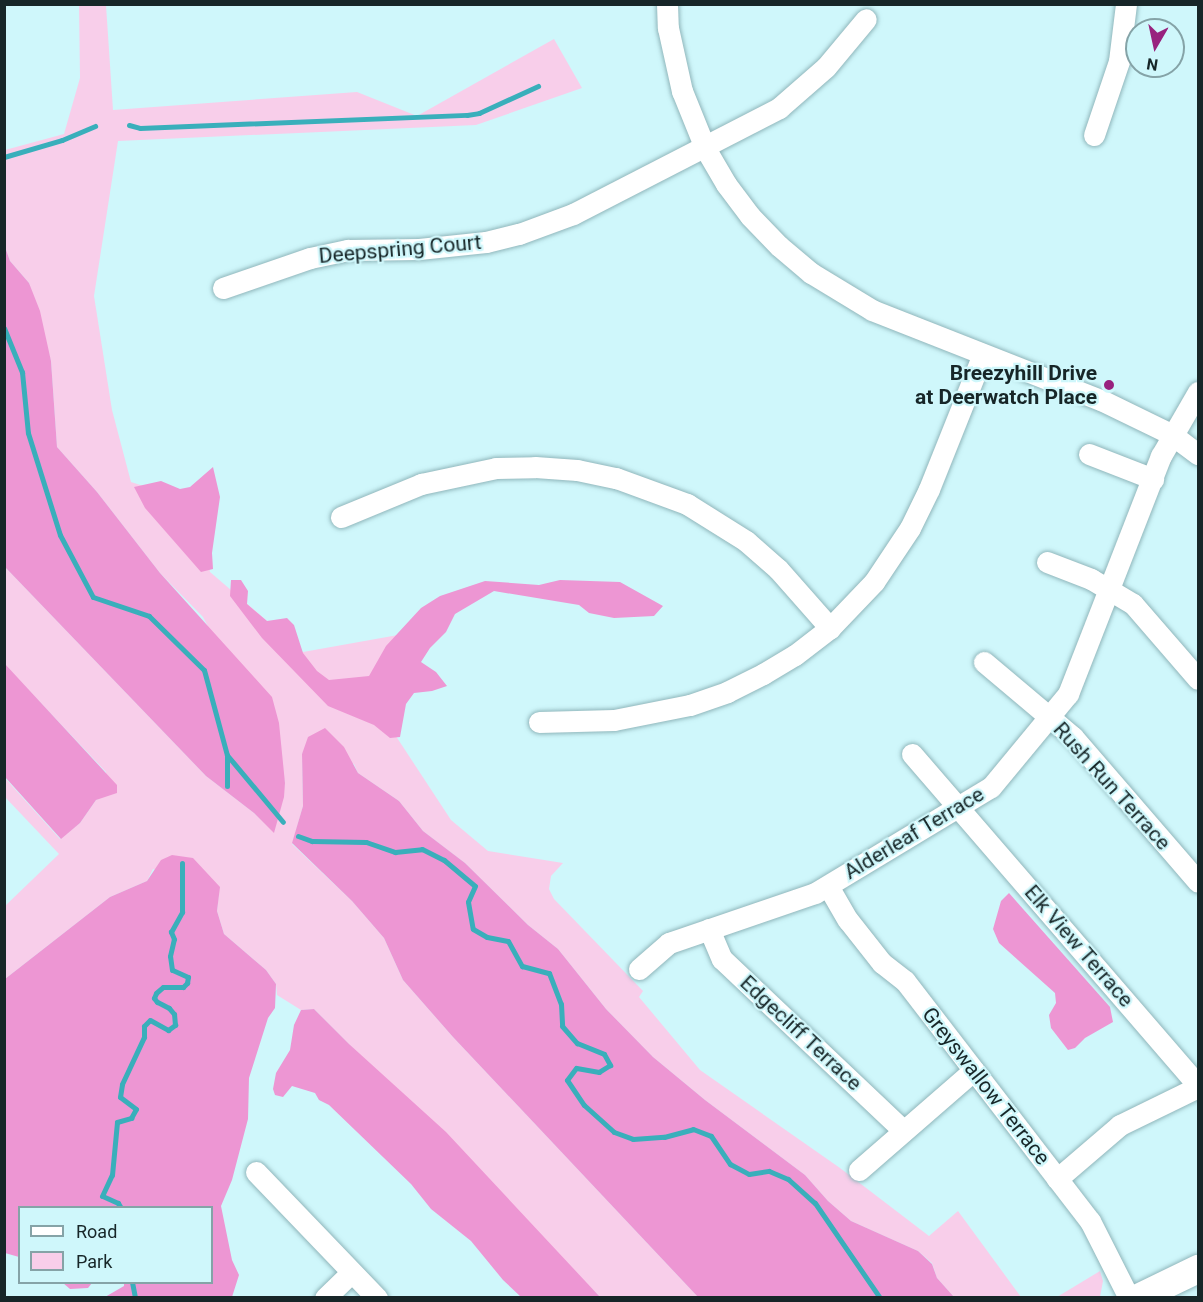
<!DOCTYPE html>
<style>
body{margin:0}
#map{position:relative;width:1203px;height:1302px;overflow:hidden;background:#cff7fb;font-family:Roboto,sans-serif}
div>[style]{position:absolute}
.green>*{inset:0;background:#f8ceea}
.forest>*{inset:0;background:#ed96d3}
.stream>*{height:5px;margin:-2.5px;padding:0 2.5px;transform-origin:2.5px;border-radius:2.5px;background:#39afbb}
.roads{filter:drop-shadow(0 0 2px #90b6bb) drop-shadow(0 0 2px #90b6bb)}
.street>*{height:21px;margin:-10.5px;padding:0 10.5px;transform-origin:10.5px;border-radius:10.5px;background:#fff}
.secondary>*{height:28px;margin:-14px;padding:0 14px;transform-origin:14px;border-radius:14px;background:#fff}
.dots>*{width:16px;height:16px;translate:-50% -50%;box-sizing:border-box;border:3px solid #cff7fb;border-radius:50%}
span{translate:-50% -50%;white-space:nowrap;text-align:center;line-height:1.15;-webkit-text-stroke:4.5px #cff7fb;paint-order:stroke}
.street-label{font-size:21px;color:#172628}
.poi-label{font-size:21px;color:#172628;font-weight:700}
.right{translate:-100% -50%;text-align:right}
.frame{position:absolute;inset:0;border:6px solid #172628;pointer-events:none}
.legend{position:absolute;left:18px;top:1206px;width:195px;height:78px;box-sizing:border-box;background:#cff7fb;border:2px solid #85a3a7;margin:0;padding:8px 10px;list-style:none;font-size:18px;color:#172628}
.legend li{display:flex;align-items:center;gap:12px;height:30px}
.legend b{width:30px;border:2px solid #85a3a7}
.north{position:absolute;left:1125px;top:18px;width:60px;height:60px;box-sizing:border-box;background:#cff7fb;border:2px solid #85a3a7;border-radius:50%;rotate:189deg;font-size:16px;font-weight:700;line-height:24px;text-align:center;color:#172628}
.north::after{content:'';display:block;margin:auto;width:21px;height:27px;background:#98227e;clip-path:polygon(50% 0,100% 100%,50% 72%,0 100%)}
</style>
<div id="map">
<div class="green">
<div style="clip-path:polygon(79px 5px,106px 5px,113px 110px,357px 92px,417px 116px,554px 39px,582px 88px,476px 125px,118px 141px,94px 296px,112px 410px,131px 482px,199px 504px,210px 572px,303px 652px,426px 630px,388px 724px,451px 820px,488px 851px,563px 863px,551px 876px,549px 889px,554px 899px,643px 991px,639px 997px,700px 1070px,840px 1168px,929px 1236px,958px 1211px,1021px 1297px,954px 1297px,937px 1278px,932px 1263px,918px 1251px,851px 1221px,828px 1201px,805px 1175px,705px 1100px,653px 1057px,606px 1009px,558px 949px,528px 925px,465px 863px,423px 831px,399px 801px,358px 773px,354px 764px,302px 753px,303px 806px,292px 844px,352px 901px,384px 938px,403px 980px,453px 1037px,698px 1297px,600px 1297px,314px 1009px,301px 1010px,277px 995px,276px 984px,266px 970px,224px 934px,217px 911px,219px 892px,153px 869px,147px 881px,110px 897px,5px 979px,5px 906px,59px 854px,5px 797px,4px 777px,60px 839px,80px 823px,96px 800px,104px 796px,106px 772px,5px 665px,5px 567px,206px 776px,254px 813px,274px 832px,285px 783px,281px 765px,203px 617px,160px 573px,97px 492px,57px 447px,51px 361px,29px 283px,10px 261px,5px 247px,5px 150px,64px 134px,80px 78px)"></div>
<div style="clip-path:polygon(1100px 1271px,1103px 1281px,1100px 1297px,1057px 1297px)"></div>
</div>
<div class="forest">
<div style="clip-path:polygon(5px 247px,10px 261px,29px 283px,40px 311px,51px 361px,57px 447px,97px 492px,160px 573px,272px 697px,279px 723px,285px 783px,284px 797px,274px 833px,254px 813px,206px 776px,5px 567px)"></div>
<div style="clip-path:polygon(213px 467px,220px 497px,212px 553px,213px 569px,201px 572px,145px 508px,134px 487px,161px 481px,180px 489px,190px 487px)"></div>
<div style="clip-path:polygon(231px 580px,241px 580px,248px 591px,247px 604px,267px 621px,287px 618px,294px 625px,303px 653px,317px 671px,329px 680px,369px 676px,386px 646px,421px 608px,440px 596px,485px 581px,539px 585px,560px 580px,620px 582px,663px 606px,654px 616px,614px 618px,589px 613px,579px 605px,494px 591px,455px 614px,446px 632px,430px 648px,421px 662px,436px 672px,447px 686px,432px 691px,414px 693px,406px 704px,400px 737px,390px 738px,374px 725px,328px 706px,262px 638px,230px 596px)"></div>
<div style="clip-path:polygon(5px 664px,117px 785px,117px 793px,96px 800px,80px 823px,61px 839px,5px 777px)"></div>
<div style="clip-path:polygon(325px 728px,344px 747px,358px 773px,399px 801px,423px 831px,465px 863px,528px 925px,558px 949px,606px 1009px,653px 1057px,705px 1100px,805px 1175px,828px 1201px,851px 1221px,918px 1251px,932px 1264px,937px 1278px,954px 1297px,698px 1297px,453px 1037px,403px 980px,384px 938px,352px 901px,292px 843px,303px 806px,302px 754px,308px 737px)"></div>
<div style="clip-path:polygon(172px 855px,193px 858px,220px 887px,217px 911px,224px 934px,266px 970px,276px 984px,275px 1008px,268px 1018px,249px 1078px,248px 1119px,232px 1180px,221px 1206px,232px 1260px,239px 1275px,232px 1297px,105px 1297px,124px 1286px,124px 1283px,212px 1282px,212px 1208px,20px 1208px,19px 1257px,5px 1253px,5px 979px,110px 897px,147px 881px,161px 860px)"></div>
<div style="clip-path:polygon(1009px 893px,1110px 1007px,1113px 1022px,1085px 1038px,1075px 1048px,1068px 1050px,1051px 1028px,1049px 1015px,1056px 1003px,1055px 993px,999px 943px,993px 929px,1001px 901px)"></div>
<div style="clip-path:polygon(314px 1009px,349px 1044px,446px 1132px,600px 1297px,521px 1297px,503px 1280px,471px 1241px,431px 1209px,411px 1184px,329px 1105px,319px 1100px,315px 1093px,292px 1086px,283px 1097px,275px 1095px,273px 1089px,276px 1073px,290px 1050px,294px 1025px,301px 1010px)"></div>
<div style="clip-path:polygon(63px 1283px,92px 1283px,88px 1288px,70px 1289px)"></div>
</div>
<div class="stream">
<div style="left:129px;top:125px;width:11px;rotate:15deg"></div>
<div style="left:140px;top:128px;width:327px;rotate:-2.3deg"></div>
<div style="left:467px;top:115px;width:12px;rotate:-9deg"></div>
<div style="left:479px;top:113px;width:65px;rotate:-24.6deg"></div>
<div style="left:4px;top:157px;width:60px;rotate:-16.3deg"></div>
<div style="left:62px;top:140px;width:36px;rotate:-23deg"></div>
<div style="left:4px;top:328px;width:48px;rotate:67.8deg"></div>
<div style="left:22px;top:372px;width:61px;rotate:84.4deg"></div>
<div style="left:28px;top:433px;width:107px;rotate:72.6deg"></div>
<div style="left:60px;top:535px;width:70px;rotate:62deg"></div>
<div style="left:93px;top:597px;width:59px;rotate:18.7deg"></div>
<div style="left:149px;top:616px;width:77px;rotate:44.5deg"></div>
<div style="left:204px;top:670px;width:88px;rotate:74.9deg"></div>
<div style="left:227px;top:755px;width:87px;rotate:50.1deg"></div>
<div style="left:227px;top:786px;width:31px;rotate:-90deg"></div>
<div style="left:298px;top:836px;width:15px;rotate:20deg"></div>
<div style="left:312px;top:841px;width:54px;rotate:1.1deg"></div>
<div style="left:366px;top:842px;width:31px;rotate:19deg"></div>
<div style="left:395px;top:852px;width:27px;rotate:-6deg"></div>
<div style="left:422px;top:849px;width:25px;rotate:27deg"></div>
<div style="left:444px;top:860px;width:40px;rotate:40deg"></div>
<div style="left:475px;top:886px;width:17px;rotate:114deg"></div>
<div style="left:468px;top:902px;width:27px;rotate:80deg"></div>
<div style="left:473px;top:929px;width:16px;rotate:30deg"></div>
<div style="left:487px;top:937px;width:21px;rotate:11deg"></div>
<div style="left:508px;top:941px;width:29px;rotate:61deg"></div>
<div style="left:522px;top:966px;width:28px;rotate:15deg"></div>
<div style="left:549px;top:973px;width:33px;rotate:69deg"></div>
<div style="left:561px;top:1004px;width:22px;rotate:87deg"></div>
<div style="left:562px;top:1026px;width:23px;rotate:49deg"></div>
<div style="left:577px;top:1043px;width:29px;rotate:22deg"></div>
<div style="left:604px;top:1054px;width:13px;rotate:61deg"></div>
<div style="left:610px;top:1065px;width:13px;rotate:148deg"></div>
<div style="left:599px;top:1072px;width:23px;rotate:-170deg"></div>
<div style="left:576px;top:1068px;width:15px;rotate:127deg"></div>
<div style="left:567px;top:1080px;width:30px;rotate:56deg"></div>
<div style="left:584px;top:1105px;width:40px;rotate:42deg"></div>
<div style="left:614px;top:1132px;width:20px;rotate:20deg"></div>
<div style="left:633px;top:1139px;width:31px;rotate:-4deg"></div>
<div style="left:664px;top:1137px;width:30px;rotate:-15deg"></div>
<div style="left:693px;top:1129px;width:19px;rotate:21deg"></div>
<div style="left:711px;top:1136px;width:34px;rotate:56deg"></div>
<div style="left:730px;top:1164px;width:21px;rotate:28deg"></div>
<div style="left:749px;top:1174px;width:20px;rotate:-9deg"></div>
<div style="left:769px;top:1171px;width:21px;rotate:23deg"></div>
<div style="left:788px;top:1179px;width:36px;rotate:42deg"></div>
<div style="left:815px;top:1203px;width:115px;rotate:55.6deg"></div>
<div style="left:121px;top:1208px;width:6px;rotate:-121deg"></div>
<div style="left:118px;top:1203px;width:17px;rotate:-156deg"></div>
<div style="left:102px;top:1196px;width:23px;rotate:-65deg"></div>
<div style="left:112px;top:1175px;width:53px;rotate:-84.6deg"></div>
<div style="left:117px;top:1122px;width:15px;rotate:-16deg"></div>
<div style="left:131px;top:1118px;width:10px;rotate:-61deg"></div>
<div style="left:136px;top:1109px;width:20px;rotate:-143deg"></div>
<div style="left:120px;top:1097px;width:13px;rotate:-81deg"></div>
<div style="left:122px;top:1084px;width:52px;rotate:-64.9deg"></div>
<div style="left:144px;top:1037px;width:11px;rotate:-90deg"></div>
<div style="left:144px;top:1026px;width:8px;rotate:-45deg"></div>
<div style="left:150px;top:1020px;width:21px;rotate:29deg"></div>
<div style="left:168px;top:1030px;width:9px;rotate:-36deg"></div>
<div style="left:175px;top:1025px;width:11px;rotate:-95deg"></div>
<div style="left:174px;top:1014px;width:8px;rotate:-130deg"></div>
<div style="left:169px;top:1008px;width:13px;rotate:-153deg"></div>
<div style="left:157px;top:1002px;width:5px;rotate:-127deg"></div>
<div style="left:154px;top:998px;width:5px;rotate:-68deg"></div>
<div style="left:156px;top:993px;width:9px;rotate:-41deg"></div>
<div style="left:163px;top:987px;width:20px"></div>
<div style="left:183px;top:987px;width:6px;rotate:-45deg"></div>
<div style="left:187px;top:983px;width:6px;rotate:-81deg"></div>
<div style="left:188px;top:977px;width:17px;rotate:-156deg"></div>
<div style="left:172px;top:970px;width:14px;rotate:-98deg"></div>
<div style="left:170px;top:956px;width:17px;rotate:-77deg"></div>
<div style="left:174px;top:939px;width:8px;rotate:-113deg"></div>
<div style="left:171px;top:932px;width:23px;rotate:-61deg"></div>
<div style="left:182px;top:912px;width:49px;rotate:-90deg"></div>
<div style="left:132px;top:1282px;width:16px;rotate:79deg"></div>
</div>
<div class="roads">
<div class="street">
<div style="left:667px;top:4px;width:24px;rotate:88deg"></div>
<div style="left:668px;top:28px;width:65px;rotate:77.5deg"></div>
<div style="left:682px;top:91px;width:61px;rotate:68deg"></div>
<div style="left:705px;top:148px;width:42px;rotate:59.7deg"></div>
<div style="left:726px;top:184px;width:40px;rotate:53deg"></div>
<div style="left:750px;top:216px;width:42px;rotate:46deg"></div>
<div style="left:779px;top:246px;width:42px;rotate:40.2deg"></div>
<div style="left:811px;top:273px;width:71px;rotate:31.2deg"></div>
<div style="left:872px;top:310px;width:246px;rotate:21.5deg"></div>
<div style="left:1101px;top:400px;width:78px;rotate:25.9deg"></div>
<div style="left:1171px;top:434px;width:34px;rotate:37deg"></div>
<div style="left:1094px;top:135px;width:78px;rotate:-71.3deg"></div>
<div style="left:1119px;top:61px;width:57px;rotate:-83deg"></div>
<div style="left:223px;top:288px;width:92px;rotate:-19deg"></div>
<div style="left:310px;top:258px;width:39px;rotate:-12deg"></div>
<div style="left:348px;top:250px;width:71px;rotate:-0.8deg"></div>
<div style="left:419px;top:249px;width:67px;rotate:-6deg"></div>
<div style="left:486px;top:242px;width:34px;rotate:-14deg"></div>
<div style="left:519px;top:234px;width:58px;rotate:-20.3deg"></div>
<div style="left:573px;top:214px;width:232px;rotate:-27.2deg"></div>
<div style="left:779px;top:108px;width:62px;rotate:-41.1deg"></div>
<div style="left:826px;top:67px;width:62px;rotate:-50.2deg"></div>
<div style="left:1089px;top:454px;width:69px;rotate:21.3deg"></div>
<div style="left:341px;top:517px;width:87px;rotate:-22.4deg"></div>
<div style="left:421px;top:484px;width:77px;rotate:-12deg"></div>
<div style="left:496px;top:468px;width:39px;rotate:-1deg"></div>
<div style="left:535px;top:467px;width:42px;rotate:4.1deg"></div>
<div style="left:577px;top:470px;width:40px;rotate:12deg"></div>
<div style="left:616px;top:478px;width:76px;rotate:20.1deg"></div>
<div style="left:687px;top:504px;width:70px;rotate:32.1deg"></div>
<div style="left:746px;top:541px;width:43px;rotate:41.2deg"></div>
<div style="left:778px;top:569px;width:79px;rotate:48.6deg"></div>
<div style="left:1047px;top:562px;width:47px;rotate:21.1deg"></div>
<div style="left:1091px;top:579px;width:49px;rotate:30.8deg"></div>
<div style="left:1133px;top:604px;width:99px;rotate:49.1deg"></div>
<div style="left:984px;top:662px;width:116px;rotate:40.1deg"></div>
<div style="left:1073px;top:737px;width:191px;rotate:49.2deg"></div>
<div style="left:539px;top:722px;width:75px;rotate:-1.5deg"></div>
<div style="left:614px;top:720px;width:77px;rotate:-11.2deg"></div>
<div style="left:690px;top:705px;width:39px;rotate:-19deg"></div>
<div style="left:727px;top:692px;width:40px;rotate:-26.6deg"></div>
<div style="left:763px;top:674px;width:37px;rotate:-31deg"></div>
<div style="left:795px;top:655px;width:44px;rotate:-37.6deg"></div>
<div style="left:830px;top:628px;width:64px;rotate:-46.3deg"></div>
<div style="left:874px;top:582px;width:65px;rotate:-56.3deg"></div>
<div style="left:910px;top:528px;width:43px;rotate:-64deg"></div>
<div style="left:929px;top:489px;width:145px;rotate:-68.2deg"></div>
<div style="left:912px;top:754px;width:437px;rotate:49.2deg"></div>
<div style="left:828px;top:886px;width:39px;rotate:60deg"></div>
<div style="left:848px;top:920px;width:55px;rotate:51.7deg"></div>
<div style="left:882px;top:963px;width:29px;rotate:38deg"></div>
<div style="left:905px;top:981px;width:303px;rotate:52.4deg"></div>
<div style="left:1090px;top:1221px;width:86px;rotate:63.1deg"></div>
<div style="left:709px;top:929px;width:33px;rotate:67deg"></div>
<div style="left:722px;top:959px;width:250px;rotate:43.4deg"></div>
<div style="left:639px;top:969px;width:40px;rotate:-41deg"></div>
<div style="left:669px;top:943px;width:154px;rotate:-18.9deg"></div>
<div style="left:815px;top:893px;width:205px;rotate:-31.1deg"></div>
<div style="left:991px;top:787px;width:121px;rotate:-50.4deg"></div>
<div style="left:1068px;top:694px;width:256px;rotate:-68.7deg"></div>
<div style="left:1161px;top:456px;width:74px;rotate:-60deg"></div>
<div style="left:859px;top:1170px;width:152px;rotate:-41deg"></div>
<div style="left:256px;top:1172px;width:175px;rotate:46.2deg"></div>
<div style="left:1057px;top:1179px;width:83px;rotate:-40.6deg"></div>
<div style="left:1120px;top:1125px;width:87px;rotate:-26deg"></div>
<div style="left:325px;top:1298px;width:37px;rotate:-44deg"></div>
</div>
<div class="secondary">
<div style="left:1138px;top:1298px;width:67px;rotate:-25.8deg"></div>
</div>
</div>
<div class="dots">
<div style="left:1109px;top:385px;background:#98227e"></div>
</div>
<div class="street-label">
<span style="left:400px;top:249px;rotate:-5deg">Deepspring Court</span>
<span style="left:1112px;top:786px;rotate:48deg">Rush Run Terrace</span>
<span style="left:914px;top:833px;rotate:-31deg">Alderleaf Terrace</span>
<span style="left:1079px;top:946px;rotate:49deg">Elk View Terrace</span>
<span style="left:801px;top:1033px;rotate:43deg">Edgecliff Terrace</span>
<span style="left:986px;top:1086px;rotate:52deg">Greyswallow Terrace</span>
</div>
<div class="poi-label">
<span class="right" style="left:1097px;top:385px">Breezyhill Drive<br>at Deerwatch Place</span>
</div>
<div class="frame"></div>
<ul class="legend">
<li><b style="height:8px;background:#fff"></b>Road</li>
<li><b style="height:16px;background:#f8ceea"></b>Park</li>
</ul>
<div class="north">N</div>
</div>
